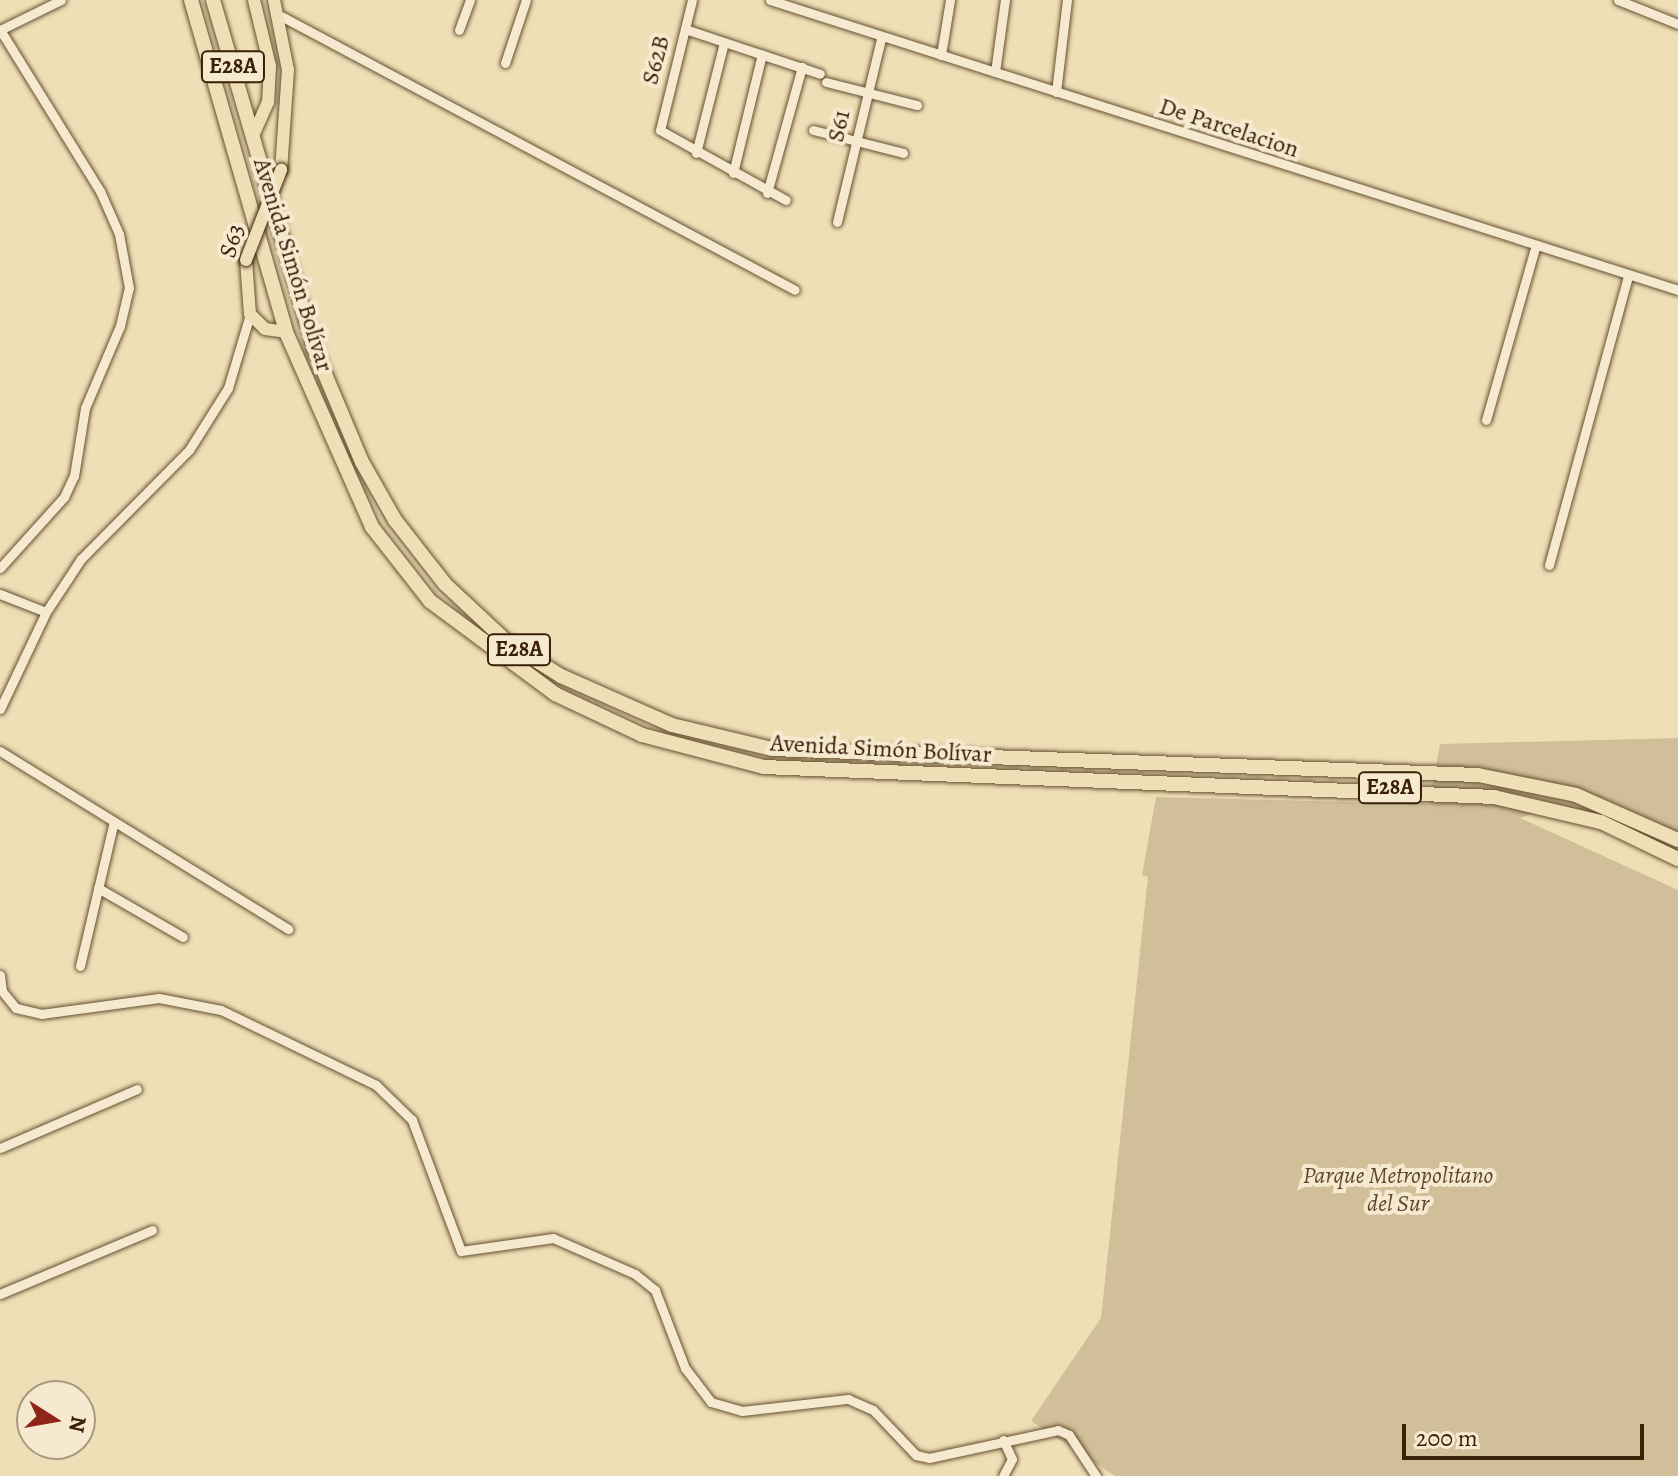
<!DOCTYPE html>
<meta charset="utf-8">
<style>
body{margin:0}
#map{position:relative;width:1678px;height:1476px;overflow:hidden;background:#efdfb6;font-family:Alegreya,serif}
div>[style]{position:absolute}
.green>*{inset:0;background:#d0bf98}
.roads{filter:drop-shadow(0 0 2px #665032) drop-shadow(0 0 2px #665032)}
.minor>*{height:9px;margin:-4.5px;padding:0 4.5px;transform-origin:4.5px;border-radius:4.5px;background:#f5ead0}
.major>*{height:12px;margin:-6px;padding:0 6px;transform-origin:6px;border-radius:6px;background:#efdfb6}
.highway>*{height:14px;margin:-7px;padding:0 7px;transform-origin:7px;border-radius:7px;background:#efdfb6}
.bridges{filter:drop-shadow(0 0 2px #392006) drop-shadow(0 0 2px #392006)}
.major-bridge>*{height:12px;margin:-6px;padding:0 6px;transform-origin:6px;border-radius:6px;background:#efdfb6}
span{translate:-50% -50%;white-space:nowrap;text-align:center;line-height:1.15;-webkit-text-stroke:8px #f5ead0;paint-order:stroke}
.shield-label span{padding:2px 6px;background:#f5ead0;border:2px solid;border-radius:6px;-webkit-text-stroke-width:0}
.shield-label{font-size:22px;color:#392006;font-weight:700}
.street-label{font-size:24px;color:#392006}
.park-label{font-size:24px;color:#5f482a;font-style:italic}
.north{position:absolute;left:16px;top:1380px;width:80px;height:80px;box-sizing:border-box;background:#f5ead0;border:2px solid #aa997f;border-radius:50%;rotate:101deg;font-size:22px;font-weight:700;line-height:32px;text-align:center;color:#392006}
.north::after{content:'';display:block;margin:auto;width:28px;height:36px;background:#8f2418;clip-path:polygon(50% 0,100% 100%,50% 72%,0 100%)}
.scale{position:absolute;left:1402px;top:1424px;width:242px;height:36px;box-sizing:border-box;border:4px solid #392006;border-top:0;padding-left:10px;font-size:24px;line-height:28px;white-space:nowrap;color:#392006;-webkit-text-stroke:6px #f5ead0;paint-order:stroke}
</style>
<div id="map">
<div class="green">
<div style="clip-path:polygon(1678px 738px,1678px 857px,1633px 826px,1545px 809px,1520px 818px,1678px 890px,1678px 1476px,1115px 1476px,1031px 1421px,1101px 1318px,1148px 877px,1142px 875px,1156px 797px,1429px 804px,1440px 744px)"></div>
</div>
<div class="roads">
<div class="minor">
<div style="left:692px;top:0;width:134px;rotate:103.8deg"></div>
<div style="left:660px;top:130px;width:144px;rotate:29.1deg"></div>
<div style="left:770px;top:0;width:953px;rotate:17.71deg"></div>
<div style="left:1618px;top:0;width:65px;rotate:21.8deg"></div>
<div style="left:281px;top:16px;width:582px;rotate:28.06deg"></div>
<div style="left:685px;top:29px;width:142px;rotate:18.4deg"></div>
<div style="left:0;top:30px;width:68px;rotate:-26.2deg"></div>
<div style="left:459px;top:30px;width:32px;rotate:-70deg"></div>
<div style="left:941px;top:55px;width:56px;rotate:-80.7deg"></div>
<div style="left:505px;top:63px;width:66px;rotate:-71.6deg"></div>
<div style="left:995px;top:72px;width:73px;rotate:-82.1deg"></div>
<div style="left:826px;top:82px;width:94px;rotate:14.2deg"></div>
<div style="left:1056px;top:92px;width:93px;rotate:-83.2deg"></div>
<div style="left:813px;top:130px;width:93px;rotate:14.3deg"></div>
<div style="left:696px;top:153px;width:114px;rotate:-75.8deg"></div>
<div style="left:733px;top:173px;width:122px;rotate:-76.3deg"></div>
<div style="left:767px;top:193px;width:131px;rotate:-74.5deg"></div>
<div style="left:837px;top:222px;width:188px;rotate:-76.5deg"></div>
<div style="left:1486px;top:420px;width:182px;rotate:-74.1deg"></div>
<div style="left:1549px;top:565px;width:300px;rotate:-74.7deg"></div>
<div style="left:0;top:568px;width:96px;rotate:-48deg"></div>
<div style="left:64px;top:497px;width:23px;rotate:-65deg"></div>
<div style="left:74px;top:476px;width:69px;rotate:-80.8deg"></div>
<div style="left:85px;top:408px;width:89px;rotate:-66.9deg"></div>
<div style="left:120px;top:326px;width:39px;rotate:-77deg"></div>
<div style="left:129px;top:288px;width:55px;rotate:-100.5deg"></div>
<div style="left:119px;top:234px;width:47px;rotate:-113.8deg"></div>
<div style="left:100px;top:191px;width:190px;rotate:-121.8deg"></div>
<div style="left:0;top:594px;width:49px;rotate:21.4deg"></div>
<div style="left:0;top:709px;width:107px;rotate:-64.6deg"></div>
<div style="left:46px;top:612px;width:64px;rotate:-56.6deg"></div>
<div style="left:81px;top:559px;width:153px;rotate:-45.3deg"></div>
<div style="left:189px;top:450px;width:73px;rotate:-57.8deg"></div>
<div style="left:228px;top:388px;width:77px;rotate:-73.4deg"></div>
<div style="left:0;top:751px;width:339px;rotate:31.7deg"></div>
<div style="left:98px;top:888px;width:98px;rotate:30deg"></div>
<div style="left:80px;top:966px;width:145px;rotate:-76.8deg"></div>
<div style="left:0;top:975px;width:16px;rotate:83deg"></div>
<div style="left:2px;top:991px;width:22px;rotate:51deg"></div>
<div style="left:16px;top:1008px;width:26px;rotate:13deg"></div>
<div style="left:41px;top:1014px;width:119px;rotate:-7.7deg"></div>
<div style="left:159px;top:998px;width:63px;rotate:11deg"></div>
<div style="left:221px;top:1010px;width:172px;rotate:25.8deg"></div>
<div style="left:376px;top:1085px;width:50px;rotate:44.2deg"></div>
<div style="left:412px;top:1120px;width:140px;rotate:69.5deg"></div>
<div style="left:461px;top:1251px;width:93px;rotate:-8deg"></div>
<div style="left:553px;top:1238px;width:90px;rotate:23.7deg"></div>
<div style="left:635px;top:1274px;width:26px;rotate:39deg"></div>
<div style="left:655px;top:1290px;width:84px;rotate:69deg"></div>
<div style="left:685px;top:1368px;width:43px;rotate:52.6deg"></div>
<div style="left:711px;top:1402px;width:32px;rotate:16deg"></div>
<div style="left:742px;top:1411px;width:107px;rotate:-6.5deg"></div>
<div style="left:848px;top:1399px;width:27px;rotate:24deg"></div>
<div style="left:873px;top:1410px;width:62px;rotate:46.3deg"></div>
<div style="left:916px;top:1455px;width:13px;rotate:13deg"></div>
<div style="left:929px;top:1458px;width:132px;rotate:-12.2deg"></div>
<div style="left:1058px;top:1430px;width:12px;rotate:24deg"></div>
<div style="left:1069px;top:1435px;width:49px;rotate:56.6deg"></div>
<div style="left:0;top:1148px;width:149px;rotate:-23.3deg"></div>
<div style="left:0;top:1294px;width:165px;rotate:-22.8deg"></div>
<div style="left:1003px;top:1476px;width:19px;rotate:-62deg"></div>
<div style="left:1012px;top:1459px;width:21px;rotate:-115deg"></div>
</div>
<div class="major">
<div style="left:254px;top:0;width:68px;rotate:76.4deg"></div>
<div style="left:270px;top:66px;width:36px;rotate:93deg"></div>
<div style="left:268px;top:102px;width:35px;rotate:114deg"></div>
<div style="left:274px;top:0;width:71px;rotate:78.7deg"></div>
<div style="left:288px;top:70px;width:100px;rotate:94deg"></div>
<div style="left:246px;top:260px;width:54px;rotate:85.8deg"></div>
<div style="left:250px;top:314px;width:21px;rotate:45deg"></div>
<div style="left:265px;top:329px;width:21px;rotate:8deg"></div>
</div>
<div class="highway">
<div style="left:191px;top:0;width:345px;rotate:74deg"></div>
<div style="left:286px;top:332px;width:213px;rotate:66.2deg"></div>
<div style="left:372px;top:527px;width:94px;rotate:51.9deg"></div>
<div style="left:430px;top:601px;width:156px;rotate:36.6deg"></div>
<div style="left:555px;top:694px;width:96px;rotate:25.2deg"></div>
<div style="left:642px;top:735px;width:126px;rotate:14.7deg"></div>
<div style="left:764px;top:767px;width:731px;rotate:2.35deg"></div>
<div style="left:1494px;top:797px;width:110px;rotate:13.2deg"></div>
<div style="left:1601px;top:822px;width:85px;rotate:25.7deg"></div>
<div style="left:213px;top:0;width:362px;rotate:73.8deg"></div>
<div style="left:314px;top:348px;width:124px;rotate:67.2deg"></div>
<div style="left:362px;top:462px;width:67px;rotate:60.4deg"></div>
<div style="left:395px;top:520px;width:81px;rotate:52deg"></div>
<div style="left:445px;top:584px;width:85px;rotate:43.1deg"></div>
<div style="left:507px;top:642px;width:64px;rotate:32.2deg"></div>
<div style="left:561px;top:676px;width:121px;rotate:23.8deg"></div>
<div style="left:672px;top:725px;width:103px;rotate:13.5deg"></div>
<div style="left:772px;top:749px;width:706px;rotate:2.11deg"></div>
<div style="left:1478px;top:775px;width:100px;rotate:11.5deg"></div>
<div style="left:1576px;top:795px;width:111px;rotate:23.8deg"></div>
</div>
</div>
<div class="bridges">
<div class="major-bridge">
<div style="left:246px;top:260px;width:97px;rotate:-68.7deg"></div>
</div>
</div>
<div class="shield-label">
<span style="left:233px;top:67px">E28A</span>
<span style="left:519px;top:650px">E28A</span>
<span style="left:1390px;top:788px">E28A</span>
</div>
<div class="street-label">
<span style="left:656px;top:60px;rotate:-75deg">S62B</span>
<span style="left:839px;top:126px;rotate:-77deg">S61</span>
<span style="left:1229px;top:128px;rotate:18deg">De Parcelacion</span>
<span style="left:232px;top:241px;rotate:-73deg">S63</span>
<span style="left:293px;top:265px;rotate:73deg">Avenida Simón Bolívar</span>
<span style="left:881px;top:749px;rotate:3deg">Avenida Simón Bolívar</span>
</div>
<div class="park-label">
<span style="left:1398px;top:1190px">Parque Metropolitano<br>del Sur</span>
</div>
<div class="north">N</div>
<div class="scale">200 m</div>
</div>
